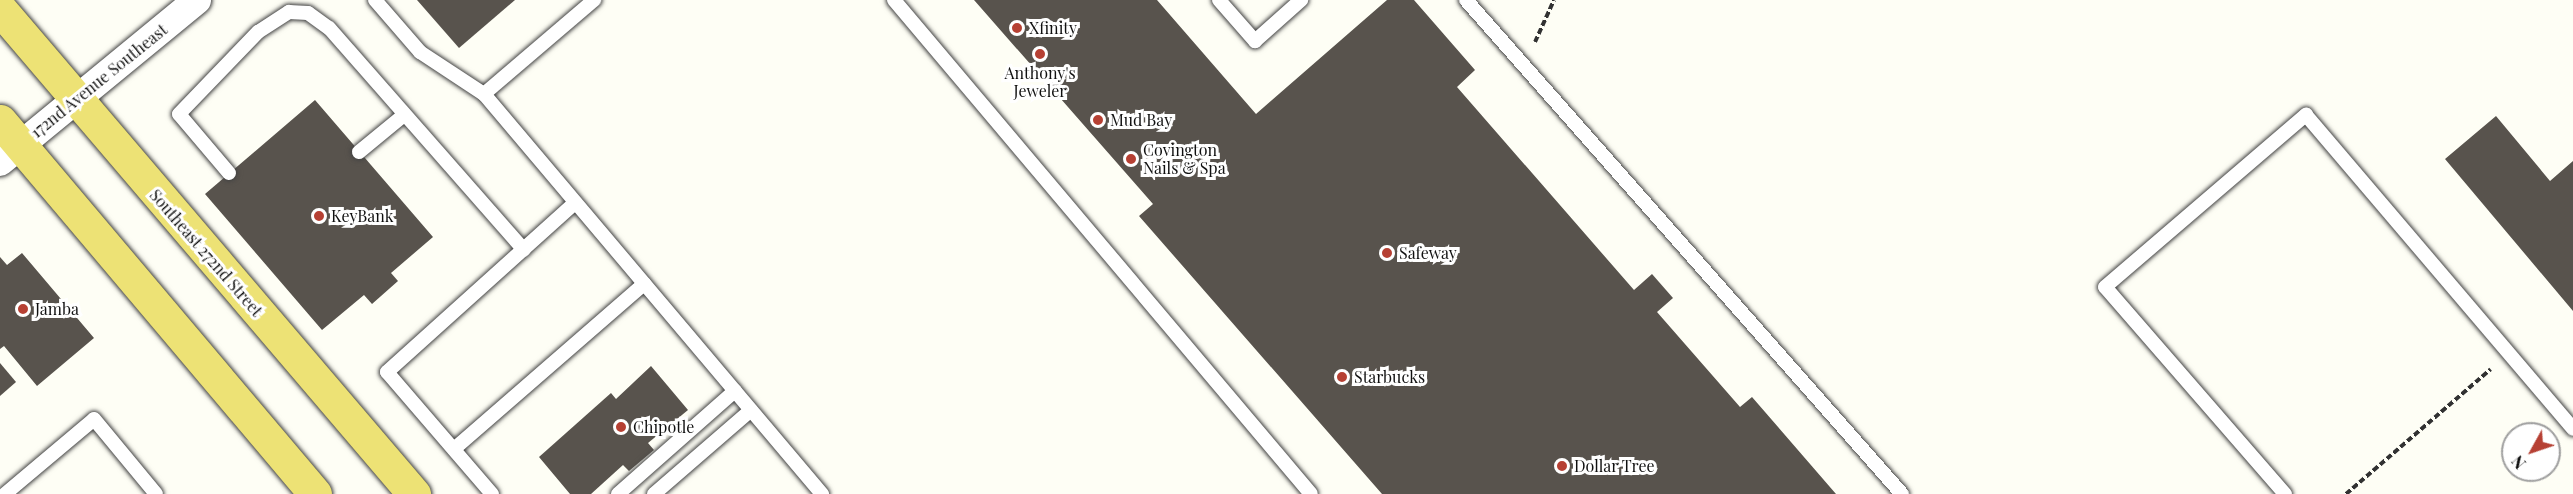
<!DOCTYPE html>
<style>
body{margin:0}
#map{position:relative;width:2573px;height:494px;overflow:hidden;background:#fefef5;font-family:"Playfair Display",serif}
div>[style]{position:absolute}
.building>*{inset:0;background:#58534d}
.path>*{height:4px;margin-top:-2px;transform-origin:0;background:repeating-linear-gradient(90deg,#323232 0 6px,transparent 0 9px)}
.roads{filter:drop-shadow(0 0 2px #434343) drop-shadow(0 0 2px #434343)}
.lane>*{height:14px;margin:-7px;padding:0 7px;transform-origin:7px;border-radius:7px;background:#fff}
.street>*{height:28px;margin:-14px;padding:0 14px;transform-origin:14px;border-radius:14px;background:#fff}
.primary>*{height:33px;margin:-16.5px;padding:0 16.5px;transform-origin:16.5px;border-radius:16.5px;background:#ede275}
.dots>*{width:16px;height:16px;translate:-50% -50%;box-sizing:border-box;border:3px solid #fff;border-radius:50%}
span{translate:-50% -50%;white-space:nowrap;text-align:center;line-height:1.15;-webkit-text-stroke:6px #fff;paint-order:stroke}
.poi-label{font-size:16px;color:#101010}
.left{translate:0 -50%;text-align:left}
.street-label{font-size:16px;color:#101010}
.north{position:absolute;left:2501px;top:422px;width:60px;height:60px;box-sizing:border-box;background:#fff;border:2px solid #9f9f9f;border-radius:50%;rotate:230deg;font-size:16px;font-weight:700;line-height:24px;text-align:center;color:#101010}
.north::after{content:'';display:block;margin:auto;width:21px;height:27px;background:#b64033;clip-path:polygon(50% 0,100% 100%,50% 72%,0 100%)}
</style>
<div id="map">
<div class="building">
<div style="clip-path:polygon(417px 0,515px 0,459px 48px)"></div>
<div style="clip-path:polygon(974px 0,1157px 0,1256px 114px,1387px 0,1414px 0,1475px 70px,1457px 87px,1634px 290px,1652px 274px,1673px 298px,1657px 312px,1740px 407px,1752px 397px,1836px 494px,1382px 494px,1139px 216px,1153px 204px)"></div>
<div style="clip-path:polygon(315px 100px,433px 237px,391px 273px,398px 281px,372px 304px,364px 295px,322px 330px,205px 194px)"></div>
<div style="clip-path:polygon(2496px 116px,2550px 181px,2573px 161px,2573px 311px,2445px 159px)"></div>
<div style="clip-path:polygon(22px 253px,94px 338px,37px 386px,4px 346px,0 349px,0 257px,7px 265px)"></div>
<div style="clip-path:polygon(0 363px,16px 382px,0 396px)"></div>
<div style="clip-path:polygon(651px 366px,688px 410px,648px 443px,654px 450px,629px 471px,623px 465px,591px 494px,570px 494px,539px 457px,611px 393px,616px 399px)"></div>
</div>
<div class="path">
<div style="left:1535px;top:42px;width:46px;rotate:-65.7deg"></div>
<div style="left:2346px;top:494px;width:191px;rotate:-40.8deg"></div>
</div>
<div class="roads">
<div class="lane">
<div style="left:375px;top:0;width:69px;rotate:49.1deg"></div>
<div style="left:420px;top:52px;width:77px;rotate:33.3deg"></div>
<div style="left:484px;top:94px;width:524px;rotate:49.8deg"></div>
<div style="left:894px;top:0;width:646px;rotate:49.83deg"></div>
<div style="left:1219px;top:0;width:55px;rotate:48.7deg"></div>
<div style="left:1255px;top:41px;width:62px;rotate:-41.7deg"></div>
<div style="left:1466px;top:0;width:659px;rotate:48.57deg"></div>
<div style="left:484px;top:94px;width:145px;rotate:-40.5deg"></div>
<div style="left:359px;top:152px;width:58px;rotate:-39.4deg"></div>
<div style="left:229px;top:173px;width:77px;rotate:-130.3deg"></div>
<div style="left:179px;top:114px;width:114px;rotate:-46.1deg"></div>
<div style="left:258px;top:32px;width:37px;rotate:-33deg"></div>
<div style="left:289px;top:12px;width:19px;rotate:3deg"></div>
<div style="left:308px;top:13px;width:26px;rotate:36deg"></div>
<div style="left:329px;top:28px;width:295px;rotate:48.7deg"></div>
<div style="left:454px;top:449px;width:252px;rotate:-41deg"></div>
<div style="left:5px;top:494px;width:116px;rotate:-40.1deg"></div>
<div style="left:94px;top:419px;width:97px;rotate:50.4deg"></div>
<div style="left:492px;top:494px;width:161px;rotate:-130.7deg"></div>
<div style="left:387px;top:372px;width:253px;rotate:-42deg"></div>
<div style="left:618px;top:494px;width:156px;rotate:-41.4deg"></div>
<div style="left:654px;top:494px;width:128px;rotate:-40.9deg"></div>
<div style="left:2285px;top:494px;width:274px;rotate:-131deg"></div>
<div style="left:2105px;top:287px;width:265px;rotate:-40.6deg"></div>
<div style="left:2306px;top:115px;width:412px;rotate:49.6deg"></div>
</div>
<div class="street">
<div style="left:0;top:162px;width:255px;rotate:-39.4deg"></div>
</div>
<div class="primary">
<div style="left:0;top:9px;width:638px;rotate:49.52deg"></div>
<div style="left:0;top:121px;width:488px;rotate:49.8deg"></div>
</div>
</div>
<div class="dots">
<div style="left:1017px;top:28px;background:#b64033"></div>
<div style="left:1040px;top:54px;background:#b64033"></div>
<div style="left:1098px;top:120px;background:#b64033"></div>
<div style="left:1131px;top:159px;background:#b64033"></div>
<div style="left:319px;top:216px;background:#b64033"></div>
<div style="left:1387px;top:253px;background:#b64033"></div>
<div style="left:23px;top:309px;background:#b64033"></div>
<div style="left:1342px;top:377px;background:#b64033"></div>
<div style="left:621px;top:427px;background:#b64033"></div>
<div style="left:1562px;top:466px;background:#b64033"></div>
</div>
<div class="poi-label">
<span class="left" style="left:1029px;top:28px">Xfinity</span>
<span style="left:1040px;top:82px">Anthony's<br>Jeweler</span>
<span class="left" style="left:1110px;top:120px">Mud Bay</span>
<span class="left" style="left:1143px;top:159px">Covington<br>Nails &amp; Spa</span>
<span class="left" style="left:331px;top:216px">KeyBank</span>
<span class="left" style="left:1399px;top:253px">Safeway</span>
<span class="left" style="left:35px;top:309px">Jamba</span>
<span class="left" style="left:1354px;top:377px">Starbucks</span>
<span class="left" style="left:633px;top:427px">Chipotle</span>
<span class="left" style="left:1574px;top:466px">Dollar Tree</span>
</div>
<div class="street-label">
<span style="left:99px;top:81px;rotate:-39deg">172nd Avenue Southeast</span>
<span style="left:206px;top:253px;rotate:49deg">Southeast 272nd Street</span>
</div>
<div class="north">N</div>
</div>
